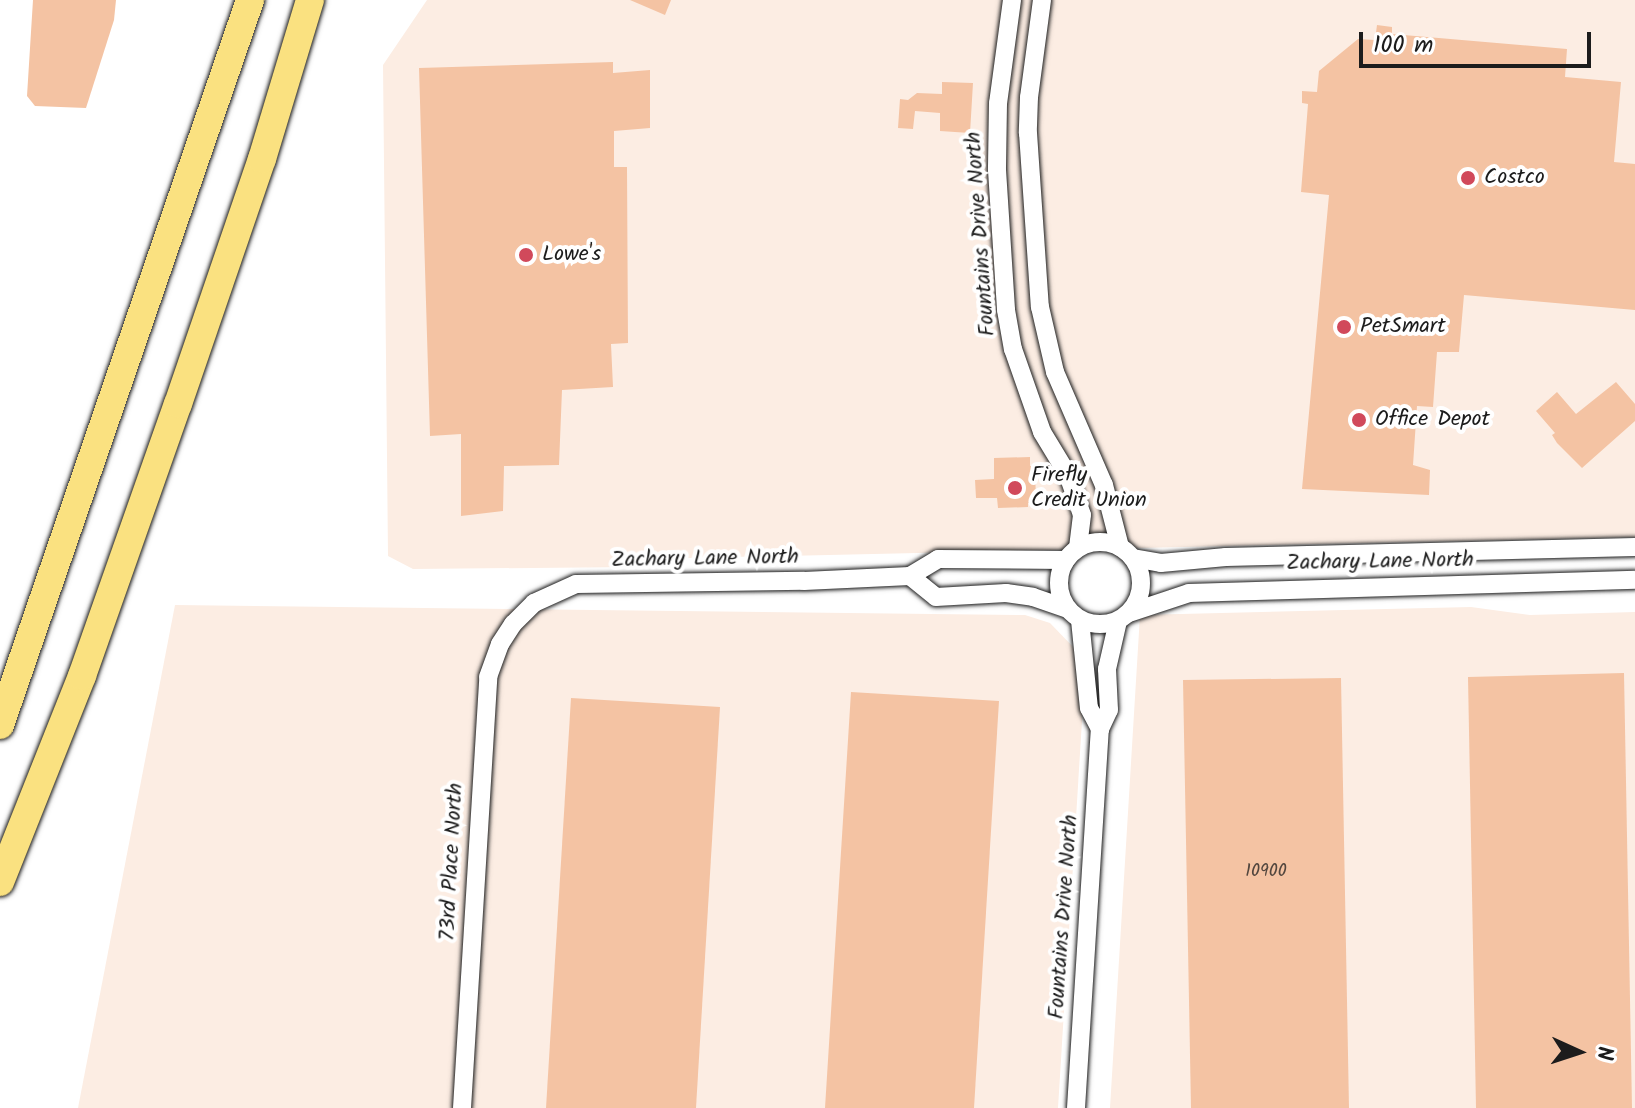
<!DOCTYPE html>
<style>
body{margin:0}
#map{position:relative;width:1635px;height:1108px;overflow:hidden;background:#fff;font-family:Kalam,sans-serif}
div>[style]{position:absolute}
.built>*{inset:0;background:#fcede3}
.building>*{inset:0;background:#f4c3a3}
.roads{filter:drop-shadow(0 0 2px #1c1c1c) drop-shadow(0 0 2px #1c1c1c)}
.minor>*{height:18px;margin:-9px;padding:0 9px;transform-origin:9px;border-radius:9px;background:#fff}
.minor>.ring{margin:-9px;padding:0;box-sizing:content-box;background:none;border:18px solid #fff;border-radius:50%}
.highway>*{height:28px;margin:-14px;padding:0 14px;transform-origin:14px;border-radius:14px;background:#fae180}
.dots>*{width:22px;height:22px;translate:-50% -50%;box-sizing:border-box;border:4px solid #fff;border-radius:50%}
span{translate:-50% -50%;white-space:nowrap;text-align:center;line-height:1.15;-webkit-text-stroke:8px #fff;paint-order:stroke}
.number-label{font-size:18px;color:#52463e}
.number-label span{-webkit-text-stroke-width:0}
.poi-label{font-size:22px;color:#1c1c1c}
.left{translate:0 -50%;text-align:left}
.street-label{font-size:22px;color:#1c1c1c}
.north{position:absolute;left:1539px;top:1012px;width:80px;height:80px;-webkit-text-stroke:6px #fff;paint-order:stroke;rotate:93deg;font-size:22px;font-weight:700;line-height:32px;text-align:center;color:#1c1c1c}
.north::after{content:'';display:block;margin:auto;width:28px;height:36px;background:#1c1c1c;clip-path:polygon(50% 0,100% 100%,50% 72%,0 100%)}
.scale{position:absolute;left:1359px;top:32px;width:232px;height:36px;box-sizing:border-box;border:4px solid #1c1c1c;border-top:0;padding-left:10px;font-size:24px;line-height:28px;white-space:nowrap;color:#1c1c1c;-webkit-text-stroke:6px #fff;paint-order:stroke}
</style>
<div id="map">
<div class="built">
<div style="clip-path:polygon(427px 0,1635px 0,1635px 537px,689px 558px,632px 567px,413px 569px,388px 556px,383px 65px)"></div>
<div style="clip-path:polygon(175px 605px,1025px 615px,1050px 623px,1078px 652px,1083px 705px,1058px 1108px,78px 1108px)"></div>
<div style="clip-path:polygon(1471px 607px,1530px 615px,1635px 612px,1635px 1108px,1110px 1108px,1140px 615px)"></div>
</div>
<div class="building">
<div style="clip-path:polygon(33px 0,116px 0,114px 20px,86px 108px,35px 106px,27px 96px)"></div>
<div style="clip-path:polygon(630px 0,671px 0,665px 15px)"></div>
<div style="clip-path:polygon(1377px 25px,1392px 27px,1392px 34px,1567px 49px,1565px 77px,1621px 82px,1614px 162px,1635px 164px,1635px 310px,1464px 295px,1459px 352px,1437px 352px,1433px 407px,1417px 406px,1413px 465px,1430px 470px,1429px 495px,1302px 489px,1329px 195px,1301px 192px,1308px 104px,1302px 103px,1302px 91px,1317px 92px,1319px 71px,1358px 39px,1375px 40px)"></div>
<div style="clip-path:polygon(613px 62px,613px 73px,650px 70px,650px 128px,614px 131px,614px 167px,627px 167px,628px 343px,611px 344px,613px 387px,562px 390px,559px 465px,504px 466px,503px 511px,461px 516px,461px 434px,430px 436px,419px 68px)"></div>
<div style="clip-path:polygon(942px 82px,973px 83px,970px 133px,940px 131px,940px 113px,915px 111px,913px 129px,898px 128px,900px 99px,908px 100px,917px 93px,942px 94px)"></div>
<div style="clip-path:polygon(1616px 382px,1635px 404px,1635px 421px,1582px 468px,1557px 443px,1552px 435px,1555px 433px,1536px 411px,1557px 392px,1576px 414px)"></div>
<div style="clip-path:polygon(1030px 457px,1030px 466px,1035px 466px,1036px 503px,1028px 503px,1028px 507px,998px 508px,997px 498px,976px 498px,975px 480px,994px 479px,994px 458px)"></div>
<div style="clip-path:polygon(1624px 673px,1632px 1108px,1476px 1108px,1468px 677px)"></div>
<div style="clip-path:polygon(1341px 678px,1349px 1108px,1191px 1108px,1183px 680px)"></div>
<div style="clip-path:polygon(851px 692px,999px 701px,974px 1108px,825px 1108px)"></div>
<div style="clip-path:polygon(571px 698px,720px 707px,696px 1108px,546px 1108px)"></div>
</div>
<div class="roads">
<div class="minor">
<div style="left:1012px;top:0;width:104px;rotate:97.7deg"></div>
<div style="left:998px;top:103px;width:67px;rotate:90.9deg"></div>
<div style="left:997px;top:170px;width:140px;rotate:86.3deg"></div>
<div style="left:1006px;top:310px;width:40px;rotate:80deg"></div>
<div style="left:1013px;top:349px;width:88px;rotate:70.7deg"></div>
<div style="left:1042px;top:432px;width:50px;rotate:58.8deg"></div>
<div style="left:1068px;top:475px;width:42px;rotate:70.7deg"></div>
<div style="left:1082px;top:515px;width:33px;rotate:97deg"></div>
<div style="left:1042px;top:0;width:98px;rotate:97.6deg"></div>
<div style="left:1029px;top:97px;width:36px;rotate:92deg"></div>
<div style="left:1028px;top:133px;width:174px;rotate:86.1deg"></div>
<div style="left:1040px;top:307px;width:67px;rotate:77deg"></div>
<div style="left:1055px;top:372px;width:123px;rotate:66.6deg"></div>
<div style="left:1104px;top:485px;width:64px;rotate:75.5deg"></div>
<div class="ring" style="left:1059px;top:542px;width:64px;height:64px"></div>
<div style="left:1133px;top:558px;width:28px;rotate:10deg"></div>
<div style="left:1161px;top:563px;width:65px;rotate:-5.3deg"></div>
<div style="left:1226px;top:557px;width:409px;rotate:-1.4deg"></div>
<div style="left:910px;top:576px;width:33px;rotate:39deg"></div>
<div style="left:936px;top:597px;width:70px;rotate:-3.3deg"></div>
<div style="left:1006px;top:593px;width:27px;rotate:8deg"></div>
<div style="left:1033px;top:597px;width:36px;rotate:19deg"></div>
<div style="left:1129px;top:613px;width:63px;rotate:-18.4deg"></div>
<div style="left:1189px;top:593px;width:446px;rotate:-1.7deg"></div>
<div style="left:1080px;top:620px;width:88px;rotate:84.2deg"></div>
<div style="left:1089px;top:708px;width:24px;rotate:62deg"></div>
<div style="left:462px;top:1108px;width:432px;rotate:-86.5deg"></div>
<div style="left:488px;top:677px;width:35px;rotate:-70deg"></div>
<div style="left:500px;top:644px;width:24px;rotate:-57deg"></div>
<div style="left:513px;top:624px;width:30px;rotate:-45deg"></div>
<div style="left:534px;top:603px;width:46px;rotate:-24.3deg"></div>
<div style="left:576px;top:584px;width:228px;rotate:-0.8deg"></div>
<div style="left:804px;top:581px;width:106px;rotate:-2.7deg"></div>
<div style="left:910px;top:576px;width:33px;rotate:-31deg"></div>
<div style="left:938px;top:559px;width:128px;rotate:0.4deg"></div>
<div style="left:1076px;top:1108px;width:380px;rotate:-86.4deg"></div>
<div style="left:1100px;top:729px;width:21px;rotate:-65deg"></div>
<div style="left:1109px;top:710px;width:41px;rotate:-92.8deg"></div>
<div style="left:1107px;top:669px;width:49px;rotate:-77.1deg"></div>
</div>
<div class="highway">
<div style="left:0;top:725px;width:767px;rotate:-70.97deg"></div>
<div style="left:0;top:882px;width:222px;rotate:-68.3deg"></div>
<div style="left:82px;top:676px;width:288px;rotate:-70.6deg"></div>
<div style="left:178px;top:404px;width:259px;rotate:-71.1deg"></div>
<div style="left:262px;top:159px;width:166px;rotate:-73.2deg"></div>
</div>
</div>
<div class="dots">
<div style="left:1468px;top:178px;background:#d1495b"></div>
<div style="left:526px;top:255px;background:#d1495b"></div>
<div style="left:1344px;top:327px;background:#d1495b"></div>
<div style="left:1359px;top:420px;background:#d1495b"></div>
<div style="left:1015px;top:488px;background:#d1495b"></div>
</div>
<div class="number-label">
<span style="left:1266px;top:872px">10900</span>
</div>
<div class="poi-label">
<span class="left" style="left:1484px;top:178px">Costco</span>
<span class="left" style="left:542px;top:255px">Lowe's</span>
<span class="left" style="left:1360px;top:327px">PetSmart</span>
<span class="left" style="left:1375px;top:420px">Office Depot</span>
<span class="left" style="left:1031px;top:488px">Firefly<br>Credit Union</span>
</div>
<div class="street-label">
<span style="left:981px;top:234px;rotate:-94deg">Fountains Drive North</span>
<span style="left:705px;top:559px;rotate:-1deg">Zachary Lane North</span>
<span style="left:1380px;top:562px;rotate:-1deg">Zachary Lane North</span>
<span style="left:452px;top:862px;rotate:-87deg">73rd Place North</span>
<span style="left:1064px;top:917px;rotate:-86deg">Fountains Drive North</span>
</div>
<div class="north">N</div>
<div class="scale">100 m</div>
</div>
